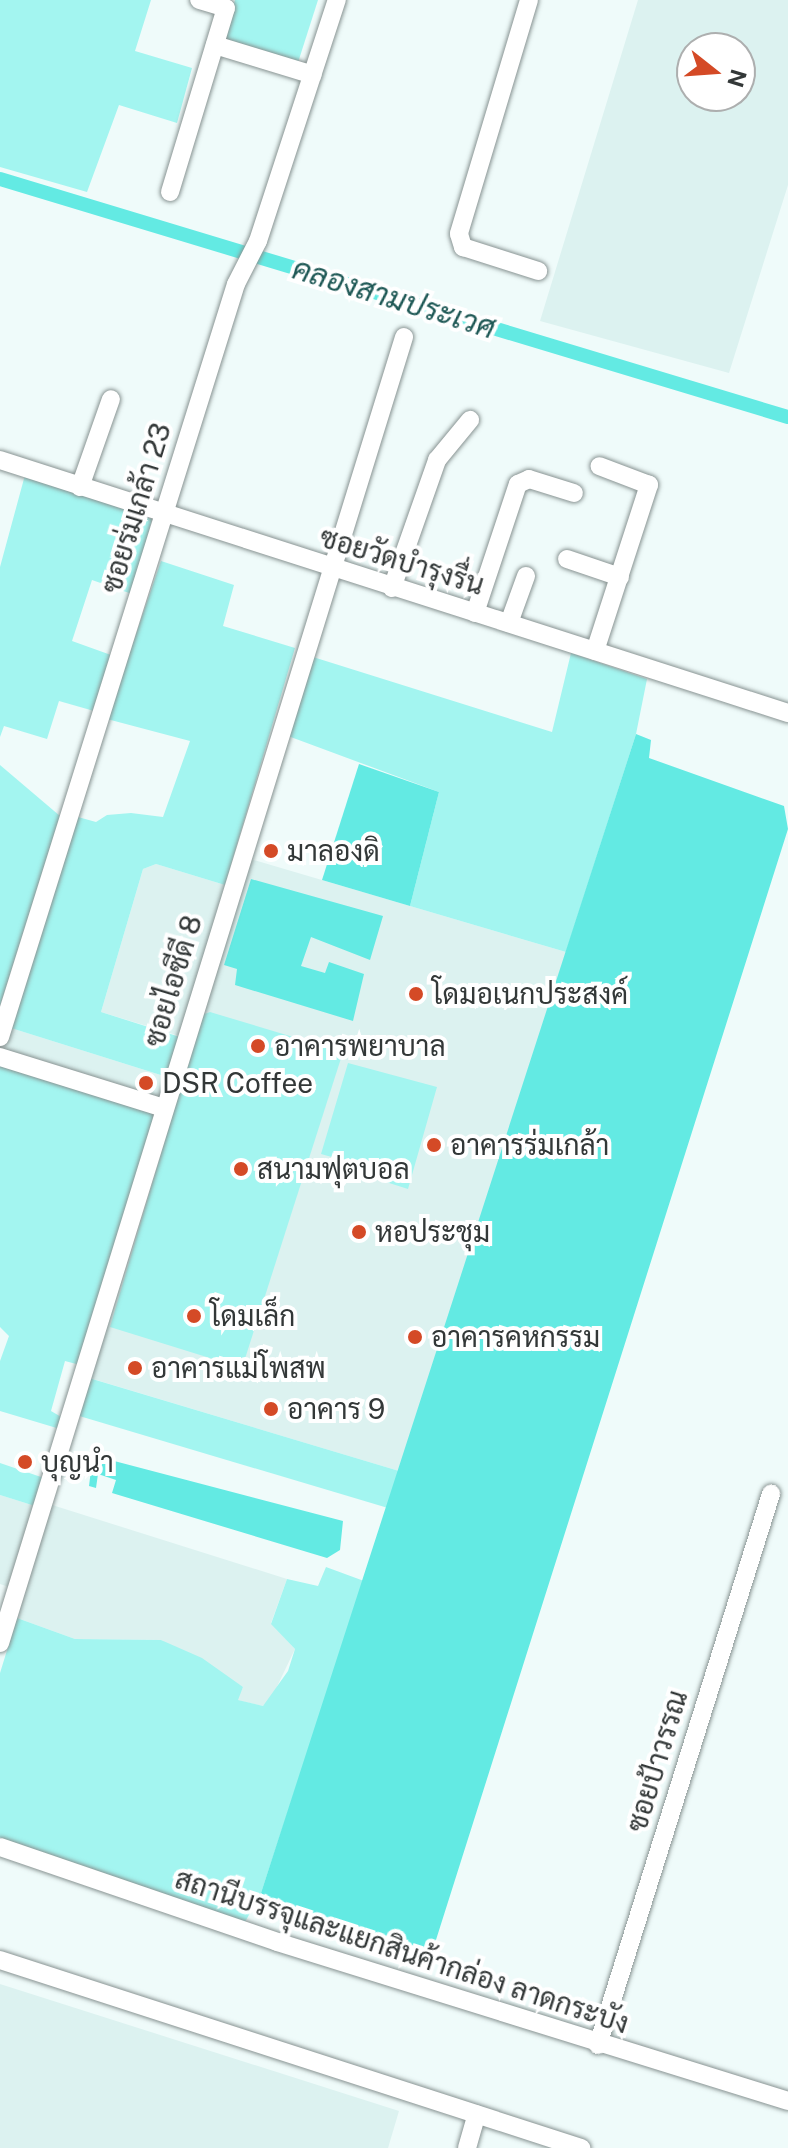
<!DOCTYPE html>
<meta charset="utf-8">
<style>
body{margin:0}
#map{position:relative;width:788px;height:2148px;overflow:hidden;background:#effbfa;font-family:"Public Sans",Sarabun,sans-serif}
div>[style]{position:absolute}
.built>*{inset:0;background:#dcf2f0}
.green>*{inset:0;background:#a3f5f0}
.water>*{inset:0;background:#63eae3}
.canal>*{height:14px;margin:-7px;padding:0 7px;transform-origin:7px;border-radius:7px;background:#63eae3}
.roads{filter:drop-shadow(0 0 2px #889392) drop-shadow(0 0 2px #889392)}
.minor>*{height:18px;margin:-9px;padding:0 9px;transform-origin:9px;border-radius:9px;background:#fff}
.dots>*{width:22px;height:22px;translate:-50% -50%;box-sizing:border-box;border:4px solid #fff;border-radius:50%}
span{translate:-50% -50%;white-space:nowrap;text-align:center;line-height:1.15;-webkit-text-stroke:8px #fff;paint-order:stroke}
.street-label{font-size:28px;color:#333838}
.poi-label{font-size:28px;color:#333838}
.left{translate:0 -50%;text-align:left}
.water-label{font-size:30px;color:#1e5855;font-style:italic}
.north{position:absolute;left:676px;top:32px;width:80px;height:80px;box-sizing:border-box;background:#fff;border:2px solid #adafaf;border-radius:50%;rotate:107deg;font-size:22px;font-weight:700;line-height:32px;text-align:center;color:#333838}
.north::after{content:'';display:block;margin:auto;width:28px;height:36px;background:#d44a26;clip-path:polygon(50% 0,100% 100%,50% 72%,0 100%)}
</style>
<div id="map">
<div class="built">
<div style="clip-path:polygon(evenodd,638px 0,788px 0,788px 185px,729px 373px,540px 321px,638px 0,692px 48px,740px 48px,740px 96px,692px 96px,692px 48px)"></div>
<div style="clip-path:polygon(247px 858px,566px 952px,399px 1471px,83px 1376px)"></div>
<div style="clip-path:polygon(156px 864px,225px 885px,183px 1037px,101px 1012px,143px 869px)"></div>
<div style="clip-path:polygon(11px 1028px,167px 1077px,158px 1100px,2px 1053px)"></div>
<div style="clip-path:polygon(0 1495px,35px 1506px,9px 1587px,0 1584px)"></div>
<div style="clip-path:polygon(49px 1504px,287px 1579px,271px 1623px,295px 1649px,272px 1697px,263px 1706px,237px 1700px,243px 1687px,161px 1640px,75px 1639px,17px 1618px)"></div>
<div style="clip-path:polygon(0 1984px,399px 2111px,388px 2148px,0 2148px)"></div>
</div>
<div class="green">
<div style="clip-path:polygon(0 0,151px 0,135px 51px,192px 68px,177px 123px,119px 105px,87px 192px,0 167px)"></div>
<div style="clip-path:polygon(235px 0,318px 0,294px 75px,220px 53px)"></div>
<div style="clip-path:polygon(25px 475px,152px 519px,132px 594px,92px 580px,72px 641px,111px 655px,94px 711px,59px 701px,47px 739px,4px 726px,0 737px,0 567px)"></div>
<div style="clip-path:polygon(161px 561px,234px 585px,223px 626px,295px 648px,225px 885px,156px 864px,143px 869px,101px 1012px,180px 1037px,167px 1077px,11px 1028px,78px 817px,96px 822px,107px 815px,131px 813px,163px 817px,190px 741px,107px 719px)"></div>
<div style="clip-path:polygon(571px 653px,647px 679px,636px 734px,566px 952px,410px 906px,439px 792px,288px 736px,313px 657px,552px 732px)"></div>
<div style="clip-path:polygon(0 765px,60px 816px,0 1006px)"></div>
<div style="clip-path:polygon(210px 1012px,343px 1052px,242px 1368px,110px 1327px,202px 1015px)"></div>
<div style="clip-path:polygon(0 1063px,157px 1112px,80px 1365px,65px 1361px,51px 1411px,63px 1418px,60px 1429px,0 1411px,0 1361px,9px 1336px,0 1327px)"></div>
<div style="clip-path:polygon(348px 1063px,437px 1087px,408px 1189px,367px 1176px,371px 1168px,321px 1154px)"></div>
<div style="clip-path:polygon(89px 1378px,399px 1471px,388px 1508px,76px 1415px)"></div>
<div style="clip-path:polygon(0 1463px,44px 1478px,35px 1506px,0 1495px)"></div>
<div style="clip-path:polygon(326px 1567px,364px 1581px,261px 1893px,244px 1924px,0 1844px,0 1673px,17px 1618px,75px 1639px,161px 1640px,202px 1658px,243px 1687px,238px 1700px,263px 1706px,288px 1671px,295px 1649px,271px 1624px,287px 1579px,318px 1586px)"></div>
</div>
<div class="water">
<div style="clip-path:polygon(636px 734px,651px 740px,649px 758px,784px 806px,788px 829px,435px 1943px,427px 1954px,414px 1952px,279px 1907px,261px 1893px)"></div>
<div style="clip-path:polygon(359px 764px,439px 792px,410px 906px,322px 880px)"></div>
<div style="clip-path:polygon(251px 879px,383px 916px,370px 960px,311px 937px,301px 966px,325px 973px,329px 962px,364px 974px,353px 1021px,235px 985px,237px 969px,224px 965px)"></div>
<div style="clip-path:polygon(99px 1457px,343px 1521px,340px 1550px,327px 1558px,112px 1493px,116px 1480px,98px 1474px,96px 1488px,89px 1486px,92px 1462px)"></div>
</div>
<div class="canal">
<div style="left:0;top:179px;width:823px;rotate:16.81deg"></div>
</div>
<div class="roads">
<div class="minor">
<div style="left:529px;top:0;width:244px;rotate:106.7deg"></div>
<div style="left:459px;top:234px;width:14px;rotate:73deg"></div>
<div style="left:463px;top:247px;width:79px;rotate:17.7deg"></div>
<div style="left:215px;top:45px;width:102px;rotate:17deg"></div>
<div style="left:170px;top:192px;width:192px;rotate:-73.1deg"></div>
<div style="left:226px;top:8px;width:28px;rotate:-163deg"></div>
<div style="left:0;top:460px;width:828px;rotate:17.8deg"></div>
<div style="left:80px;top:487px;width:93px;rotate:-70.6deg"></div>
<div style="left:567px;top:559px;width:56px;rotate:18.8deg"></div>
<div style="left:392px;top:588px;width:136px;rotate:-70.6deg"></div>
<div style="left:437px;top:460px;width:52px;rotate:-50.5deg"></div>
<div style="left:475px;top:613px;width:136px;rotate:-71.6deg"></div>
<div style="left:518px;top:484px;width:12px;rotate:-24deg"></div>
<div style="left:529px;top:479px;width:47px;rotate:17.3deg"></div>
<div style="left:509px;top:623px;width:50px;rotate:-70.1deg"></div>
<div style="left:595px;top:651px;width:175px;rotate:-72deg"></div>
<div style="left:649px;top:485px;width:53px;rotate:-159.2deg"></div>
<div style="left:0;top:1037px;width:789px;rotate:-72.6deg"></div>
<div style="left:236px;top:284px;width:48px;rotate:-62.9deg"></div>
<div style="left:258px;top:241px;width:254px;rotate:-71.9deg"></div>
<div style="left:0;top:1057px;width:172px;rotate:17.3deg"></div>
<div style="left:0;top:1643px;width:1367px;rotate:-72.81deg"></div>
<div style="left:0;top:1847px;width:293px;rotate:18.9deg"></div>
<div style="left:277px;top:1942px;width:535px;rotate:17.28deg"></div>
<div style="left:0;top:1960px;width:611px;rotate:17.93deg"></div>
<div style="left:598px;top:2045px;width:578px;rotate:-72.57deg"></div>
<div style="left:467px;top:2148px;width:35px;rotate:-74deg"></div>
</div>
</div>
<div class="dots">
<div style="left:271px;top:851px;background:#d44a26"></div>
<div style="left:416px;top:994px;background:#d44a26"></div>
<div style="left:258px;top:1046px;background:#d44a26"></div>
<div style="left:146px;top:1083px;background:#d44a26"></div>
<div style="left:434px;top:1145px;background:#d44a26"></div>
<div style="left:241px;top:1169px;background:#d44a26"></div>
<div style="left:359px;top:1232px;background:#d44a26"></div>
<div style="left:194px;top:1316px;background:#d44a26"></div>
<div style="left:415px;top:1337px;background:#d44a26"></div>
<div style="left:135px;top:1368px;background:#d44a26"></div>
<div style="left:271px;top:1409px;background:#d44a26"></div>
<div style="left:25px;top:1462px;background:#d44a26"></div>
</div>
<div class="street-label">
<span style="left:136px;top:508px;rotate:-73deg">ซอยร่มเกล้า 23</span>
<span style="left:402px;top:561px;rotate:17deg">ซอยวัดบำรุงรื่น</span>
<span style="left:173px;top:981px;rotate:-73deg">ซอยไอซีดี 8</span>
<span style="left:657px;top:1761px;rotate:-73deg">ซอยป้าวรรณ</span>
<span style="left:402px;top:1951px;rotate:18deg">สถานีบรรจุและแยกสินค้ากล่อง ลาดกระบัง</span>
</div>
<div class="poi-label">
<span class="left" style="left:287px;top:851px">มาลองดิ</span>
<span class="left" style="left:432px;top:994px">โดมอเนกประสงค์</span>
<span class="left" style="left:274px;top:1046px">อาคารพยาบาล</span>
<span class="left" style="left:162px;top:1083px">DSR Coffee</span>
<span class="left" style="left:450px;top:1145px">อาคารร่มเกล้า</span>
<span class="left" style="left:257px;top:1169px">สนามฟุตบอล</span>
<span class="left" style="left:375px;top:1232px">หอประชุม</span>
<span class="left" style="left:210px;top:1316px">โดมเล็ก</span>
<span class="left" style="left:431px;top:1337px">อาคารคหกรรม</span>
<span class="left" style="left:151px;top:1368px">อาคารแม่โพสพ</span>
<span class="left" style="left:287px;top:1409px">อาคาร 9</span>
<span class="left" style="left:41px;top:1462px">บุญนำ</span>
</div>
<div class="water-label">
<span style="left:394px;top:298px;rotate:17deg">คลองสามประเวศ</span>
</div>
<div class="north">N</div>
</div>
